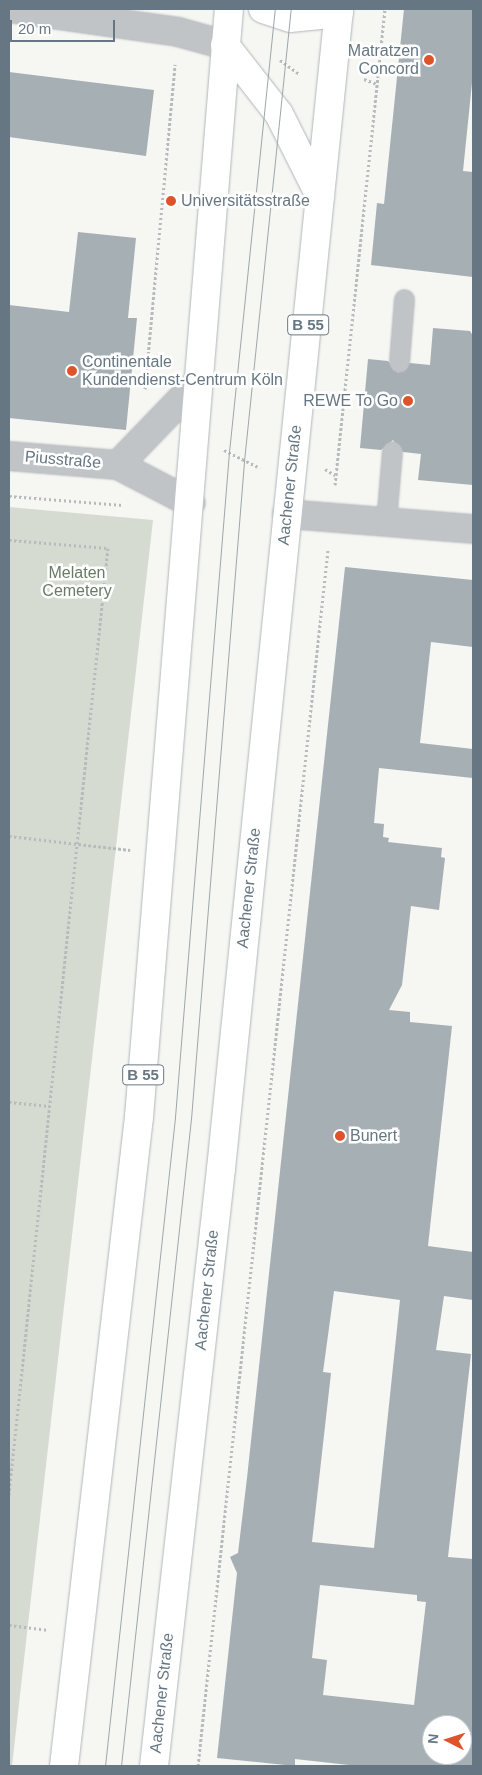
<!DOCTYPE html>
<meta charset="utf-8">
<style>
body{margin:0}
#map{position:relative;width:482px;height:1775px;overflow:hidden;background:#f6f6f3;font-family:Helvetica,sans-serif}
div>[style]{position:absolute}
.green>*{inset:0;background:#d6dbd2}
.building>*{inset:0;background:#a6afb4}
.path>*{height:3px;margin-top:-1.5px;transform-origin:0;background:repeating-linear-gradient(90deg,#b8bbbd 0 2.5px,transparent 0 5px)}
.roads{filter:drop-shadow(0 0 1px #b1b6ba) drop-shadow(0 0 1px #b1b6ba)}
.lane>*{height:19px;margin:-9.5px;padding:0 9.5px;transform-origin:9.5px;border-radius:9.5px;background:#c0c4c7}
.street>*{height:28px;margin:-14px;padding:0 14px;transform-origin:14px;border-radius:14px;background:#c0c4c7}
.primary>*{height:28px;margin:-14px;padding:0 14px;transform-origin:14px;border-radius:14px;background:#fff}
.tram>*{height:1px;margin:-0.5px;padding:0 0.5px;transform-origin:0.5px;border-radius:0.5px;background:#9fa6ab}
.dots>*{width:14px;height:14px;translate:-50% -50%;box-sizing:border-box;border:2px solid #fff;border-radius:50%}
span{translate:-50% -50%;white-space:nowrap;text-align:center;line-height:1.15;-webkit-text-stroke:5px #fff;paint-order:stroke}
.shield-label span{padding:1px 4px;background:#fff;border:1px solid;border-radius:4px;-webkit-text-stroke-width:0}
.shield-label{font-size:15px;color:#667783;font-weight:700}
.poi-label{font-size:16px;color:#667783}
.right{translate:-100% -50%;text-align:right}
.left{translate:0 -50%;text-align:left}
.street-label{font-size:16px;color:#667783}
.park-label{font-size:16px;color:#697b65}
.frame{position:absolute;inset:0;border:10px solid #667783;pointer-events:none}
.north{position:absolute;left:422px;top:1715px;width:50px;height:50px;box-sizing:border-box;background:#fff;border:1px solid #c2c9cd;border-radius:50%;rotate:275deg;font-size:14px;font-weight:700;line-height:20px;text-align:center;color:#667783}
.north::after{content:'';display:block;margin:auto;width:18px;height:22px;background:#df532b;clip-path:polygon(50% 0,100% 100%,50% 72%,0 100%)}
.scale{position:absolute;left:10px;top:20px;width:105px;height:22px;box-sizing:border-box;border:2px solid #667783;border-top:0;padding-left:6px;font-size:15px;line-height:18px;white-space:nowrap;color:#667783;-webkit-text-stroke:4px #fff;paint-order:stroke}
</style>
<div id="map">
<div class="green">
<div style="clip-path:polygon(9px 507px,153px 520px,12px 1766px,9px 1766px)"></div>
</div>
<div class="building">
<div style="clip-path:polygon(404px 9px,473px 9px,473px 73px,463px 171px,473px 172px,473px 277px,371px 265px,377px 203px,384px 204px)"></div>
<div style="clip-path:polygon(9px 72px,154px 90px,146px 156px,9px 137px)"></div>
<div style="clip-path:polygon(78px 232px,136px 238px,128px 318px,137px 318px,126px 430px,9px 418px,9px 305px,69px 312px)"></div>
<div style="clip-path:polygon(433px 328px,470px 331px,473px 336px,473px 485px,418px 480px,421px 454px,403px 452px,393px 440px,381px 450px,360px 448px,368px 359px,388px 361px,398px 373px,410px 363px,430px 365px)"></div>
<div style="clip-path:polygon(evenodd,345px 567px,473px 580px,473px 647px,431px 642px,420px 743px,473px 749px,473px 778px,379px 768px,374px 823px,384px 824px,383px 837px,389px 838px,388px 842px,442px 848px,441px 857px,445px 858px,439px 910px,411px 906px,402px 985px,389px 1010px,410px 1012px,410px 1022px,452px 1026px,428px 1246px,473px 1252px,473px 1300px,444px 1296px,436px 1350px,471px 1354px,448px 1557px,473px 1559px,473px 1766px,358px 1766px,295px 1759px,295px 1766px,217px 1758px,237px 1573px,230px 1557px,238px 1553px,247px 1478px,345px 567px,334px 1291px,400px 1300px,374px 1548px,312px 1542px,331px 1373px,323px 1372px,334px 1291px,345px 567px,320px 1585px,417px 1595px,417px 1601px,426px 1602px,414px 1705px,323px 1695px,327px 1660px,312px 1658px,320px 1585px,345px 567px,432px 1725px,462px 1725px,462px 1755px,432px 1755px,432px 1725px)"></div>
</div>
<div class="path">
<div style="left:280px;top:60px;width:24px;rotate:36deg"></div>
<div style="left:364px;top:79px;width:14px;rotate:21deg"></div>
<div style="left:145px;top:389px;width:326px;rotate:-84.7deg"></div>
<div style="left:224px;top:450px;width:40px;rotate:26.6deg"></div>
<div style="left:325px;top:469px;width:12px;rotate:31deg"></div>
<div style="left:335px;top:485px;width:479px;rotate:-84deg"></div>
<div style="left:9px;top:496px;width:114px;rotate:4.5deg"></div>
<div style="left:9px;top:540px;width:99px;rotate:4.6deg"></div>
<div style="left:108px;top:548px;width:952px;rotate:95.97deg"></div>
<div style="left:9px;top:836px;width:122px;rotate:6.6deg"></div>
<div style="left:9px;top:1102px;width:41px;rotate:5.6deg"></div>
<div style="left:9px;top:1625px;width:40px;rotate:7.1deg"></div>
<div style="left:198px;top:1766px;width:1224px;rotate:-83.9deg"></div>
</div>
<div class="roads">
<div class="lane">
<div style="left:399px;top:362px;width:63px;rotate:-85.5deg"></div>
<div style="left:386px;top:522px;width:71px;rotate:-85.2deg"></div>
</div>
<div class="street">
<div style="left:15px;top:9px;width:165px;rotate:8deg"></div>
<div style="left:178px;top:32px;width:49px;rotate:15.5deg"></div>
<div style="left:9px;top:456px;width:109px;rotate:4.7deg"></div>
<div style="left:118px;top:465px;width:82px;rotate:27.5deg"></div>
<div style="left:118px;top:465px;width:117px;rotate:-46deg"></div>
<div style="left:287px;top:514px;width:187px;rotate:4.6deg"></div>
</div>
<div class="primary">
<div style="left:263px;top:9px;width:28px;rotate:18deg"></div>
<div style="left:290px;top:18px;width:49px;rotate:-5.8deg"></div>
<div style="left:225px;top:45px;width:88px;rotate:52deg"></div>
<div style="left:279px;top:114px;width:92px;rotate:63.4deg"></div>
<div style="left:64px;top:1766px;width:653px;rotate:-83.41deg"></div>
<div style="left:139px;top:1117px;width:1112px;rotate:-85.36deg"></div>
<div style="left:154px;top:1766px;width:601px;rotate:-83.6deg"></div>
<div style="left:221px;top:1169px;width:1166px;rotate:-84.19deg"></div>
</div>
</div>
<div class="tram">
<div style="left:105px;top:1766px;width:653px;rotate:-83.84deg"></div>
<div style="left:175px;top:1117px;width:667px;rotate:-85.36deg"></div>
<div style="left:229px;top:452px;width:445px;rotate:-84.1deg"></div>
<div style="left:121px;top:1766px;width:651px;rotate:-83.83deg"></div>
<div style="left:191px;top:1119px;width:660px;rotate:-85.39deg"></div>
<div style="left:244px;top:461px;width:454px;rotate:-84.1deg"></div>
</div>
<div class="dots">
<div style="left:429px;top:60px;background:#df532b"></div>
<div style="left:171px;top:201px;background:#df532b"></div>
<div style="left:72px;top:371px;background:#df532b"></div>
<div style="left:408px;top:401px;background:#df532b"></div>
<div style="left:340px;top:1136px;background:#df532b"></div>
</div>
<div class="shield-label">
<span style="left:308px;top:325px">B 55</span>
<span style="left:143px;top:1075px">B 55</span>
</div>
<div class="poi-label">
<span class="right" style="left:419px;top:60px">Matratzen<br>Concord</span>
<span class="left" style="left:181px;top:201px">Universitätsstraße</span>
<span class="left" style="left:82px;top:371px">Continentale<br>Kundendienst-Centrum Köln</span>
<span class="right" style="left:398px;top:401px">REWE To Go</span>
<span class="left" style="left:350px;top:1136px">Bunert</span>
</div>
<div class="street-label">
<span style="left:63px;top:460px;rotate:5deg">Piusstraße</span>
<span style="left:290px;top:485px;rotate:-84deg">Aachener Straße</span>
<span style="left:249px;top:888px;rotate:-84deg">Aachener Straße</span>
<span style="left:207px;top:1290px;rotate:-84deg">Aachener Straße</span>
<span style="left:162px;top:1693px;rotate:-84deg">Aachener Straße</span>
</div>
<div class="park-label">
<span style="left:77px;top:582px">Melaten<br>Cemetery</span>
</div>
<div class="frame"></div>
<div class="north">N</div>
<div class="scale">20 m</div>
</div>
